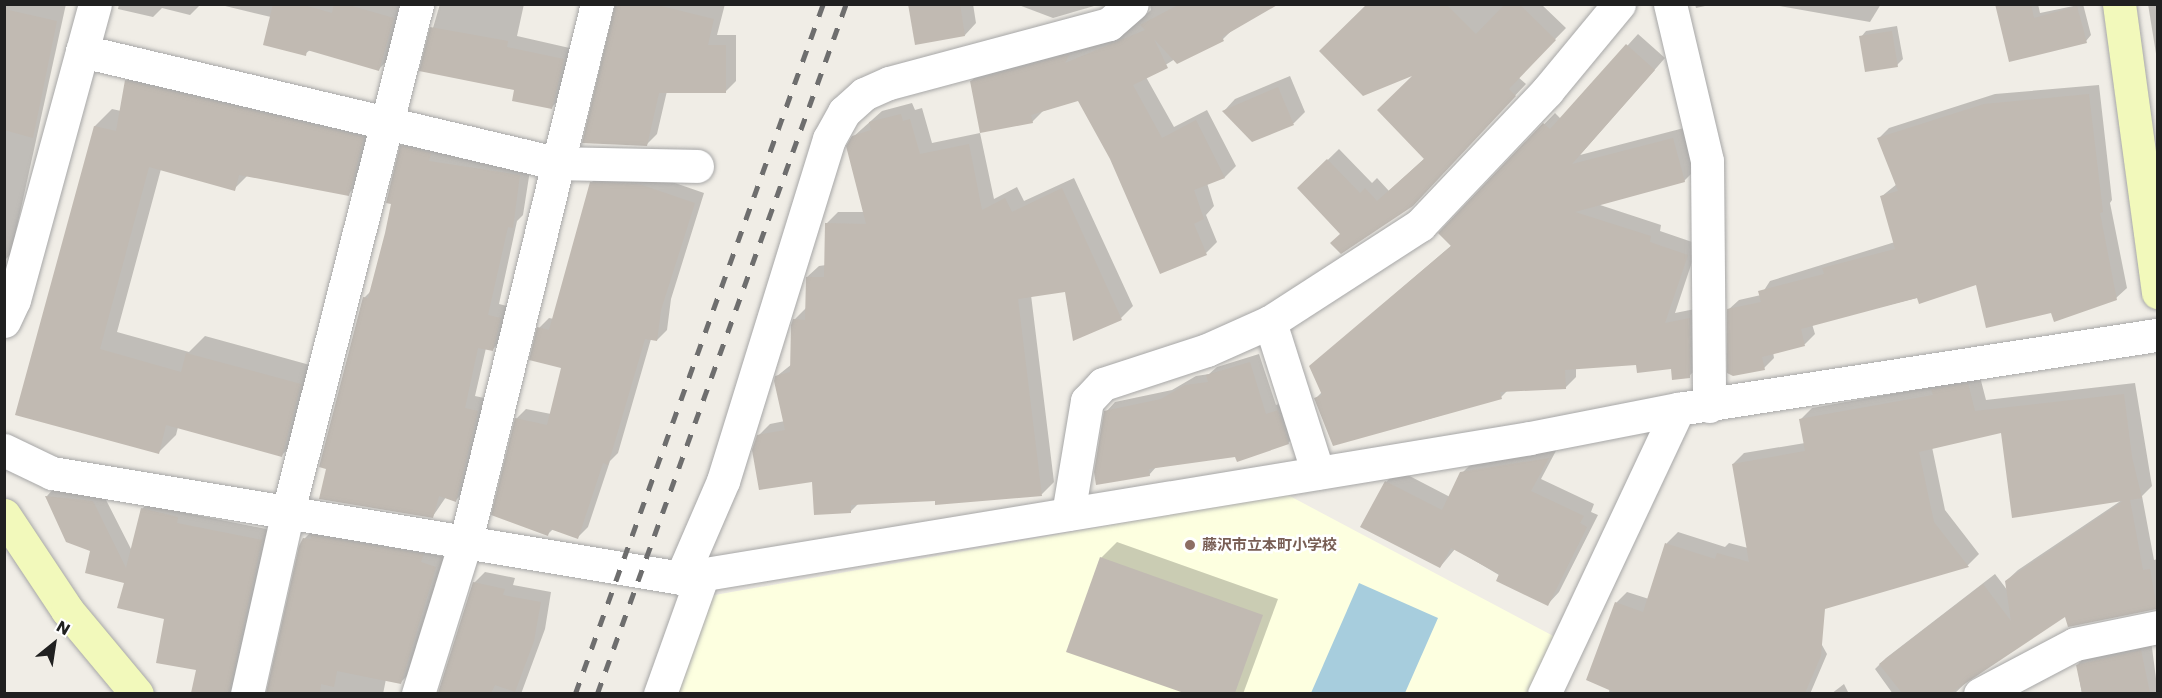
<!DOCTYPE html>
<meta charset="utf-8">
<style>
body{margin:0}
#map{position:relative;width:2162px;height:698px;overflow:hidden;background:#f0ede6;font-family:Poppins,"Noto Sans JP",sans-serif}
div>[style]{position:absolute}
.education>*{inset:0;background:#fdffe0}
.water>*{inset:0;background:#a7cddd}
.shadow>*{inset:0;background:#0003}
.building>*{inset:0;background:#c1bab2}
.roads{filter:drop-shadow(0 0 2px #a7a7a7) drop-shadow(0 0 2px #a7a7a7)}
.street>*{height:33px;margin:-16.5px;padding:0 16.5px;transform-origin:16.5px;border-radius:16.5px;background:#fff}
.secondary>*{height:33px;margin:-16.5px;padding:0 16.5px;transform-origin:16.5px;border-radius:16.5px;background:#f2f9bb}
.rail>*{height:4.5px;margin-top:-2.25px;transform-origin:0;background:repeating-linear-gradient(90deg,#6e6e6e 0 12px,transparent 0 24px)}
.dots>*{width:16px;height:16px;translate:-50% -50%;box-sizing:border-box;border:3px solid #fff;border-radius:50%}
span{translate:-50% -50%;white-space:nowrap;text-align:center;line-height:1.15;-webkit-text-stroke:5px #fff;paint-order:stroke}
.education-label{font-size:15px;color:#785e54;font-weight:700}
.left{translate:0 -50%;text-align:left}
.frame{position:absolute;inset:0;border:6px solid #202020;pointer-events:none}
.north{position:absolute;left:24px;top:614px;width:60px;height:60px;-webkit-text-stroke:4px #fff;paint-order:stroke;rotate:30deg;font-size:16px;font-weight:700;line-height:24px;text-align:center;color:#202020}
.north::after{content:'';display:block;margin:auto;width:21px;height:27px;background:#202020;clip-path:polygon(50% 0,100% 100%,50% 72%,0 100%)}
</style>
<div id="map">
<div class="education">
<div style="clip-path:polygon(1286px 494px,1559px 639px,1533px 693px,674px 694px,709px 596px)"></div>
</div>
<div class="water">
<div style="clip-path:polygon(1359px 583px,1438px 618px,1405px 693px,1311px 693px)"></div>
</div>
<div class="shadow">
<div style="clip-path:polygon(4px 4px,66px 4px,11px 254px,4px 261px)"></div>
<div style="clip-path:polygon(119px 4px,201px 4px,190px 15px,162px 8px,153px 17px,118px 9px)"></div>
<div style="clip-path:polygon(217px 4px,396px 4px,404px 7px,390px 58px,379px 69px,310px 50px,305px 54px,271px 17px)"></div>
<div style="clip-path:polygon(440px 4px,524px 4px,517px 36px,574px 49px,562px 97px,551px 108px,516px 89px,421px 69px)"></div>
<div style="clip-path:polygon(616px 4px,725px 4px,717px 35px,736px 35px,736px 81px,726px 91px,667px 91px,657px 134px,646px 145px)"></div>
<div style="clip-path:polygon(909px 4px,973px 4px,976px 23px,965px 35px)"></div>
<div style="clip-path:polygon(1016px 4px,1101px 4px,1053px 18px)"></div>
<div style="clip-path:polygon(1150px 4px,1259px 4px,1223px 39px,1175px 59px,1146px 77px,1174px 127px,1207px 110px,1236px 166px,1225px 177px,1207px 183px,1214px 206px,1206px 215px,1217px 242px,1206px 253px,1111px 158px,1078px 99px,1043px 111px,1032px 122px,971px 81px,983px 70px,1127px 31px,1151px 10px)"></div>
<div style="clip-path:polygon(1369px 4px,1541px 4px,1566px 28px,1518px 77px,1526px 84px,1424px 192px,1342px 233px,1299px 188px,1339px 149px,1372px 183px,1377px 178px,1389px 191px,1425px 158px,1418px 72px)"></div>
<div style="clip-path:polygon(1695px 4px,1714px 4px,1696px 8px)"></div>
<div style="clip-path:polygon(1768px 4px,1881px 4px,1870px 22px)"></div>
<div style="clip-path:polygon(2000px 4px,2038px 4px,2040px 13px,2083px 4px,2091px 35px,2086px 41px)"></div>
<div style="clip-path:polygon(2148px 4px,2158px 4px,2158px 66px)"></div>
<div style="clip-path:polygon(1897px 26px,1903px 59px,1897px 65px,1861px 37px,1866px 31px)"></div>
<div style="clip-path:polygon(1638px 34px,1665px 58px,1580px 155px,1684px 128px,1695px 170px,1684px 181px,1597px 204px,1661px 225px,1660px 231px,1698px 244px,1675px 313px,1700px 308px,1701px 365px,1689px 376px,1672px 367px,1637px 364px,1576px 367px,1576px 377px,1565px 388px,1508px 390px,1501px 397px,1419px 422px,1421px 419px,1316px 398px,1322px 392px,1311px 366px,1452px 245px,1440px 233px,1555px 113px,1561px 119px)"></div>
<div style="clip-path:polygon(144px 64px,380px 120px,366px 177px,348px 194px,248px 175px,234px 189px,161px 169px,117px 332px,189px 352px,205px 336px,317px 367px,299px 438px,282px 455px,178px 427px,176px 435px,158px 453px,17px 414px,95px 126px,112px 109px,121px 111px,126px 81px)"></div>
<div style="clip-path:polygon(1290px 76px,1305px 112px,1294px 123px,1253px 140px,1224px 111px,1235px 99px)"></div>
<div style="clip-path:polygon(2099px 85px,2112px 200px,2110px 203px,2127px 288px,2116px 298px,2052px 311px,1977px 283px,1812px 324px,1815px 334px,1805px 344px,1773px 352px,1774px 358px,1764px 368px,1728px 310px,1739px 300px,1761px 295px,1770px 281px,1895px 242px,1882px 196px,1897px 184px,1879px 138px,1889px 128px,1995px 94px)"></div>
<div style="clip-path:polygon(912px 103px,915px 110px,922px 108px,932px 143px,980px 133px,994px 199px,1017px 187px,1024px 201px,1074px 178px,1133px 306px,1121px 318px,1066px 290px,1031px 295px,1054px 482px,1042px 494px,859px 503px,851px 511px,758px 436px,770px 424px,785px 421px,777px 376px,792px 364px,794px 320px,807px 307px,807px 277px,819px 266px,826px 265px,826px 224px,838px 212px,864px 212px,853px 137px,882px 111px)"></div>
<div style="clip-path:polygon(413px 135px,531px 164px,523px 215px,517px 221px,499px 304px,511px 307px,504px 338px,492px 350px,486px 348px,475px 396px,489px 399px,467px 489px,456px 500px,446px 497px,433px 516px,364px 298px,372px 290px,387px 233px,402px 146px)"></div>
<div style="clip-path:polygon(601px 173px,649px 174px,704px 193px,671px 299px,667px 330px,657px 340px,651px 339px,618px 453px,610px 461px,588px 527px,578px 537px,553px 529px,547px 535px,516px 419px,526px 409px,551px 414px,562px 367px,539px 328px,549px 318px,554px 319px,591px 183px)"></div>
<div style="clip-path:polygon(1259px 354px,1276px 405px,1288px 401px,1298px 434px,1288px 443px,1236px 456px,1157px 466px,1149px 475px,1106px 412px,1115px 402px,1172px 390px,1196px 376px,1209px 374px,1217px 367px)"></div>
<div style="clip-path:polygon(1979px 373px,1986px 400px,2135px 383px,2152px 486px,2142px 496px,2154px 560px,2158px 559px,2158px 608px,2069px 625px,2066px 614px,1973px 676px,1954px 694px,1893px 694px,1875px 669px,1886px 658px,1995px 574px,2008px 591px,2006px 581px,2018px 570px,2122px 500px,2003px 431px,1932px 447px,1945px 510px,1979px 554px,1968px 565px,1827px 607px,1775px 561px,1827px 654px,1810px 694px,1609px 694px,1616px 603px,1627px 592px,1649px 599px,1667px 543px,1678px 532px,1725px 547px,1729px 543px,1748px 548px,1733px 464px,1744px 453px,1805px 443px,1801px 419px,1812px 408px,1936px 386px,1944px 378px)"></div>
<div style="clip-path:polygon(1558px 447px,1541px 479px,1594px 504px,1591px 512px,1598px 515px,1559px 592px,1548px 604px,1455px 549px,1440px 567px,1386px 482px,1398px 470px,1450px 497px,1462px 473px,1474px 461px)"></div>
<div style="clip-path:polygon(56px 486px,102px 492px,132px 551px,142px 509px,152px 499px,187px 508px,186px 513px,271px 530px,242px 694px,193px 694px,198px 669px,176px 627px,91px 550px,68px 540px,47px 496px)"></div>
<div style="clip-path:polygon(315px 528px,445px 557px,411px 672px,401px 682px,386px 679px,383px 694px,268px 694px,305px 538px)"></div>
<div style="clip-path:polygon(1117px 542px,1278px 599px,1243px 694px,1189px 694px,1068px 651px,1101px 558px)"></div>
<div style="clip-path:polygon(485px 572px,515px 578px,513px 585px,551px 592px,545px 629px,521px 694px,445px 694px,440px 692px,474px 583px)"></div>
<div style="clip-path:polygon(2151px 640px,2158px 694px,2082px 694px,2077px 665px,2087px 655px)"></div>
<div style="clip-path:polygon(1844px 684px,1849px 694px,1831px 694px)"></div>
</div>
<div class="building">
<div style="clip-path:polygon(273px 4px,300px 4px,332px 13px,334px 4px,345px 4px,394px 18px,379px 71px,307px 50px,306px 56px,263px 45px)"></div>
<div style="clip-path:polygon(615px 4px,653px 4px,714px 19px,708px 45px,726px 45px,726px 93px,659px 93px,647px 146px,582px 143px)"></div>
<div style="clip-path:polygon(908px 4px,960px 4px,965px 36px,915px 45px)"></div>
<div style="clip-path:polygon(1180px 4px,1279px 4px,1222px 37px,1224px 41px,1177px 64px,1154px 39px,1168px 68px,1133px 85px,1162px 138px,1196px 120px,1225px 178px,1194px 190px,1204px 219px,1194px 224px,1207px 255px,1160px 274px,1110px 159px,1078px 101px,1031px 115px,1033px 123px,980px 133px,970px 81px,1070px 54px,1065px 63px,1145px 30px,1140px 25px)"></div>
<div style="clip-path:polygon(1367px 4px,1446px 4px,1476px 34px,1505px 4px,1519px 4px,1556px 40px,1509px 89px,1516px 96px,1413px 206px,1341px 254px,1330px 243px,1340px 234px,1297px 188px,1327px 159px,1360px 193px,1365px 188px,1377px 201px,1424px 159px,1377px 110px,1412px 76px,1363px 96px,1319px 51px)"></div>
<div style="clip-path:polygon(1995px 4px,2031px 4px,2034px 18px,2077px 6px,2087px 43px,2009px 62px)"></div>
<div style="clip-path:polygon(4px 9px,57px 21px,33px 138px,4px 130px)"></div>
<div style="clip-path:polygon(430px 27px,508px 41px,507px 47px,564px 59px,552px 109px,512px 101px,514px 90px,419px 71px)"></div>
<div style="clip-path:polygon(1892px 31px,1898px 67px,1865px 72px,1859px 36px)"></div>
<div style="clip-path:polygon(1626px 44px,1655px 70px,1572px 164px,1673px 138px,1685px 182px,1575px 212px,1651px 236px,1650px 242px,1688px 255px,1665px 323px,1690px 318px,1690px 378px,1672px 380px,1671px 369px,1637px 373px,1636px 365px,1565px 370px,1566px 389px,1500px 392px,1502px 399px,1333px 446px,1314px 398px,1322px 395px,1309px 366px,1451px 246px,1438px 233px,1543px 123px,1550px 129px)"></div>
<div style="clip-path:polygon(125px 80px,364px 137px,349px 196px,239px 175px,235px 191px,149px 167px,100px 349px,181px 372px,186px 353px,301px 384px,282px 457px,166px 425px,159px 454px,15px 415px,94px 126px,116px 131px)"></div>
<div style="clip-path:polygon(1278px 87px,1294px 125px,1252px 142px,1222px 111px)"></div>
<div style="clip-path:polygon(2089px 94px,2103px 212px,2100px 213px,2117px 300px,2054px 322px,2051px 313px,1986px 328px,1976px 285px,1919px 304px,1917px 298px,1801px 329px,1805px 346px,1762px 357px,1765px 370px,1733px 376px,1727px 373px,1727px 309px,1761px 302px,1758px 291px,1824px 274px,1822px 268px,1895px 249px,1880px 196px,1898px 191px,1877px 138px,1984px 104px)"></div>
<div style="clip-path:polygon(901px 114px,903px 121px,910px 119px,920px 154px,969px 144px,982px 210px,1005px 198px,1012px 212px,1062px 188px,1122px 320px,1073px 341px,1065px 292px,1018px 299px,1042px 496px,935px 505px,935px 501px,851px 505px,851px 513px,814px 515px,812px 482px,759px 490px,752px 450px,757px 435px,785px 430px,774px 381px,775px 376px,790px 372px,791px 325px,793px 319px,805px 320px,806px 277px,824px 277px,825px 223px,866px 224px,846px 146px,852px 136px,871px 130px,869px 122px)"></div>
<div style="clip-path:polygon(400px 145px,431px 153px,429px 161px,520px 175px,513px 228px,508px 227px,488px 315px,501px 318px,493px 351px,478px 348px,465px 408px,478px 411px,456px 502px,439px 496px,433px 518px,319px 499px,326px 469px,319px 467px,363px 297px,368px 298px,385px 233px,391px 204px,386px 203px)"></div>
<div style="clip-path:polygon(590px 182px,639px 184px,695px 203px,661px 310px,657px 341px,645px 339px,608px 465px,603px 463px,578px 539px,550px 529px,548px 536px,491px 515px,515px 418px,547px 425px,561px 368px,529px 360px,537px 327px,549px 330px)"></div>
<div style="clip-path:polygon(1250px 362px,1266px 414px,1278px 410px,1289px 444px,1237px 462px,1235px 457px,1149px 469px,1150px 476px,1096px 485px,1094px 472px,1104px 411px,1161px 399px,1185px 385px,1208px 382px,1206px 375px)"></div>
<div style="clip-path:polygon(1968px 383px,1975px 411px,2124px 394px,2132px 457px,2142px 498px,2130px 500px,2143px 570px,2150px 569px,2157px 609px,2068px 627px,2065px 617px,1951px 693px,1902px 693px,1879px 664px,1983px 584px,2011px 621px,2005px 581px,2123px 501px,2012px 518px,2001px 433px,1919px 452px,1934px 522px,1969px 567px,1825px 609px,1821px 656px,1805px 693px,1616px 693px,1586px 680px,1615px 602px,1643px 612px,1665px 543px,1715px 559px,1717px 553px,1749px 562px,1732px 464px,1805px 451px,1799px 419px,1933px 395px,1931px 389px)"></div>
<div style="clip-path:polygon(1549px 458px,1531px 491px,1584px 516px,1580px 523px,1587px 527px,1548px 606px,1496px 581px,1499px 574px,1451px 548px,1440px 568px,1360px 527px,1385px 481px,1442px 510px,1460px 472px)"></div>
<div style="clip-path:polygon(45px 496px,93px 501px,126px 568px,141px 508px,178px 517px,177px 523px,262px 540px,229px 693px,191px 693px,196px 670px,156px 663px,164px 619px,117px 608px,124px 583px,85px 573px,90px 551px,66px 542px)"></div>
<div style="clip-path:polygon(311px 535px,424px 554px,421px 562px,436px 567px,401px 684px,337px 671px,334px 687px,321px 684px,320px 693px,266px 693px,299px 546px,303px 538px,311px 539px)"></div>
<div style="clip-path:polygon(1100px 557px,1263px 615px,1235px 693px,1184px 693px,1066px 652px)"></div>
<div style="clip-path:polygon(473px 582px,505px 589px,503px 595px,541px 602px,534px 641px,515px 692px,495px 685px,491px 693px,438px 693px)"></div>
<div style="clip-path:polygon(2141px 650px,2150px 693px,2082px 693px,2076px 665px)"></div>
</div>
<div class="roads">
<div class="street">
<div style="left:1670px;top:4px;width:161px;rotate:76.7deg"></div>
<div style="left:1707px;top:161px;width:245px;rotate:89.5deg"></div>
<div style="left:82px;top:51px;width:487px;rotate:13.3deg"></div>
<div style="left:556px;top:163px;width:141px;rotate:1.2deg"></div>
<div style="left:4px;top:321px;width:23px;rotate:-65deg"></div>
<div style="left:14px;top:300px;width:307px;rotate:-74.7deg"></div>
<div style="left:1270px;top:322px;width:158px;rotate:72.4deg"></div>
<div style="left:4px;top:450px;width:53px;rotate:25.6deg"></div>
<div style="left:52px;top:473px;width:638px;rotate:9.48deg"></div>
<div style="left:681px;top:578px;width:860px;rotate:-9.36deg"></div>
<div style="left:1530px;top:438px;width:151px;rotate:-11.1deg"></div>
<div style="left:1678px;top:409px;width:486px;rotate:-8.8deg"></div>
<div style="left:1068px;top:514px;width:115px;rotate:-80.5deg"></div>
<div style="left:1087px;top:401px;width:23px;rotate:-47deg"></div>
<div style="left:1103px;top:384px;width:109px;rotate:-18.1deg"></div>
<div style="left:1207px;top:350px;width:69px;rotate:-24deg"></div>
<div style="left:1270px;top:322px;width:179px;rotate:-32.9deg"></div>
<div style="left:1420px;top:225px;width:185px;rotate:-46.5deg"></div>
<div style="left:1547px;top:91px;width:113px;rotate:-50.4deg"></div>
<div style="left:681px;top:578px;width:106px;rotate:-66.6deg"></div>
<div style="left:723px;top:481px;width:358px;rotate:-72.8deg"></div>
<div style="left:829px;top:139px;width:31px;rotate:-61deg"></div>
<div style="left:844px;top:112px;width:27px;rotate:-42deg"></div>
<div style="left:864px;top:94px;width:27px;rotate:-24deg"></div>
<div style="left:889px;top:83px;width:228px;rotate:-15deg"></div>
<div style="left:1109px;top:24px;width:30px;rotate:-41deg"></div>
<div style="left:247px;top:694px;width:188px;rotate:-77.4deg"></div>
<div style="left:288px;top:511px;width:523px;rotate:-75.72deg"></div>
<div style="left:418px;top:694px;width:161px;rotate:-72.7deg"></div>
<div style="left:466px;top:540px;width:552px;rotate:-76.27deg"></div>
<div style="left:660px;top:694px;width:127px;rotate:-70.3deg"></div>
<div style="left:1544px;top:694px;width:315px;rotate:-64.8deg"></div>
<div style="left:1980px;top:694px;width:107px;rotate:-27.8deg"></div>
<div style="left:2075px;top:644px;width:85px;rotate:-11.6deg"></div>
</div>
<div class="secondary">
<div style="left:2119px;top:4px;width:291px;rotate:82.3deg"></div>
<div style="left:4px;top:515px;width:114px;rotate:56.4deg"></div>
<div style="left:67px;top:610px;width:109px;rotate:50.2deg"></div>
</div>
</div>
<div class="rail">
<div style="left:575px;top:694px;width:733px;rotate:-70.23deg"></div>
<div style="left:597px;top:694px;width:734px;rotate:-70.16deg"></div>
</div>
<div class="dots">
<div style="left:1190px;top:545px;background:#8d6e63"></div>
</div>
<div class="education-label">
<span class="left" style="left:1202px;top:545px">藤沢市立本町小学校</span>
</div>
<div class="frame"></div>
<div class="north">N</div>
</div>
